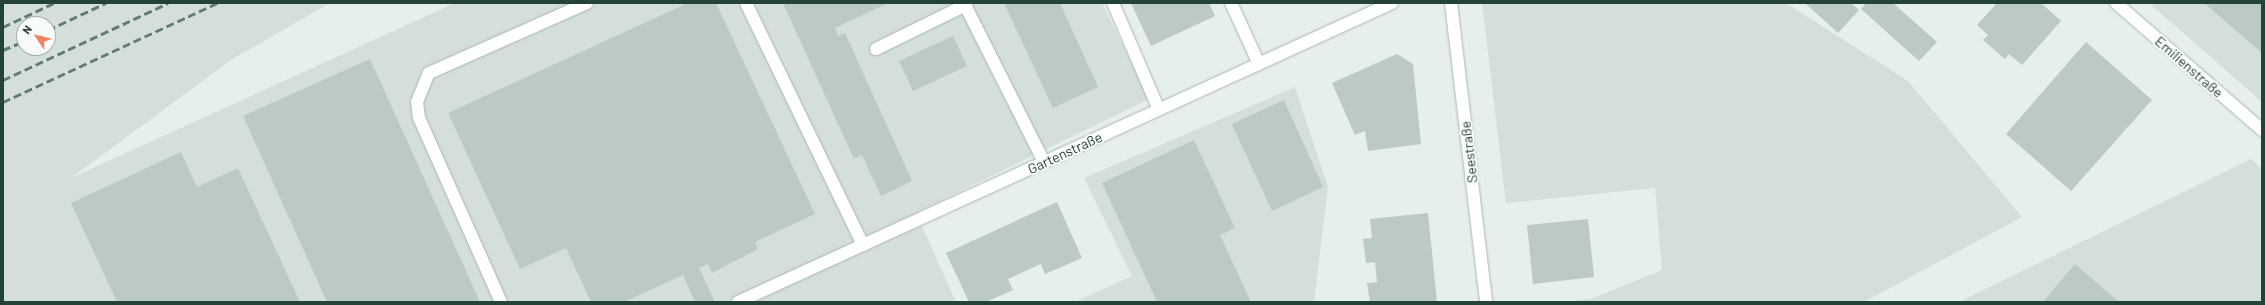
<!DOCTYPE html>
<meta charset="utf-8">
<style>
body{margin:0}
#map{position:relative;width:2265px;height:305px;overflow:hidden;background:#e6efeb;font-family:Barlow,sans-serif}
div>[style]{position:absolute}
.built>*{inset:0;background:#d4dfda}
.building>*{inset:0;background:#bbcac4}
.roads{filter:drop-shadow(0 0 1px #a8b8b2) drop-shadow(0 0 1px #a8b8b2)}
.minor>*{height:12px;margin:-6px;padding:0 6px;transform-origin:6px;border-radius:6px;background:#fff}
.rail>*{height:3px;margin-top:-1.5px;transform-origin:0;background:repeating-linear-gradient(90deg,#5f7d75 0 8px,transparent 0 12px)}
span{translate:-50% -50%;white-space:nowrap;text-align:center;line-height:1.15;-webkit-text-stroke:4px #f7fbf9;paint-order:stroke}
.street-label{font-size:14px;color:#24423a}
.frame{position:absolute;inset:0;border:4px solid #24423a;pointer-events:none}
.north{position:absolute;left:16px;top:16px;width:40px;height:40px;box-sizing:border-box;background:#f7fbf9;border:1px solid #a3b1ad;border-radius:50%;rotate:305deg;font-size:11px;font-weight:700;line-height:16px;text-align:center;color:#24423a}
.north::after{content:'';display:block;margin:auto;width:14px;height:18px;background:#f4845f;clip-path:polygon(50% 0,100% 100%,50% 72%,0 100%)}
</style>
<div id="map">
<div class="built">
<div style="clip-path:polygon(evenodd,3px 3px,330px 3px,231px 60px,71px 178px,455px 3px,1102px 3px,1149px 99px,916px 213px,956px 302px,3px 302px,3px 3px,24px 24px,48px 24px,48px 48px,24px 48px,24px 24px)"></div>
<div style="clip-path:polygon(1482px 3px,1786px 3px,1908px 81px,2022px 217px,1864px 302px,1564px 302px,1591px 299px,1662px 270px,1655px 188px,1506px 203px)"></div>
<div style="clip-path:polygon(2149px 3px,2262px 3px,2262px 102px)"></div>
<div style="clip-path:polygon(1295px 87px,1328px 187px,1314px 302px,1075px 302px,1132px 276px,1084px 178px)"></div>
<div style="clip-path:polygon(2251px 159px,2262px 169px,2262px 302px,1959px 302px)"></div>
</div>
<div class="building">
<div style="clip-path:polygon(688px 3px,716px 3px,815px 214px,755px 242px,758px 249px,712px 273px,708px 264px,699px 268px,715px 302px,695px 302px,683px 275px,624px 302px,591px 302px,566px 248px,520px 269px,448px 113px)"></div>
<div style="clip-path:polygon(783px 3px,888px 3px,835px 28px,838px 36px,845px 33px,912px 181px,881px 196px,862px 155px,854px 159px)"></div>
<div style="clip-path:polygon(1004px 3px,1060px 3px,1098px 87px,1053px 108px)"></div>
<div style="clip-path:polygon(1131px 3px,1209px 3px,1215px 16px,1151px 46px)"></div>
<div style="clip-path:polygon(1805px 3px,1851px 3px,1859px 10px,1838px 33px)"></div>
<div style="clip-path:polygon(1866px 3px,1893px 3px,1937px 42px,1919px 61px,1861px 9px)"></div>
<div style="clip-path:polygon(1997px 3px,2041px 3px,2061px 21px,2022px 65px,2009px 54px,2005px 59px,1983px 40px,1988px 35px,1977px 25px)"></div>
<div style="clip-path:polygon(2204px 3px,2262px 3px,2262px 53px)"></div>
<div style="clip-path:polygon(953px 36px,967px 66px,913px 91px,899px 61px)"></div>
<div style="clip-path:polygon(2086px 42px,2152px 100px,2071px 191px,2006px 134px)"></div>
<div style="clip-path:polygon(1397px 54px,1413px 64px,1421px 144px,1368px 151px,1365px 131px,1355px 135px,1332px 83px)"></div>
<div style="clip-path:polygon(370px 59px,480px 302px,327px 302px,243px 116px)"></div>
<div style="clip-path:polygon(1284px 100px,1323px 187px,1272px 211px,1232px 124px)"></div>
<div style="clip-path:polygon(1194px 140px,1235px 228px,1220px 235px,1251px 302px,1157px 302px,1102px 183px)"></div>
<div style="clip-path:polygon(181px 152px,197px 187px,238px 168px,300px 302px,117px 302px,71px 203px)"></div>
<div style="clip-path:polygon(1057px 202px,1082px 258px,1045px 274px,1041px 264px,1008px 279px,1013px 290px,986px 302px,969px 302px,946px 253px)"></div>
<div style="clip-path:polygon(1428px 213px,1437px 302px,1370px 302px,1367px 283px,1377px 282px,1375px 262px,1366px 263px,1363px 239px,1372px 238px,1370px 219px)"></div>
<div style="clip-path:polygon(1588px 219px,1594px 277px,1533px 284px,1527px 225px)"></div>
<div style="clip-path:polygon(2075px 264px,2119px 302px,2043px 302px)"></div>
</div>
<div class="roads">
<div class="minor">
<div style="left:746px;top:3px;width:269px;rotate:64.2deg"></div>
<div style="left:964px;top:3px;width:178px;rotate:63.3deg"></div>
<div style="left:1113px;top:3px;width:116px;rotate:66.7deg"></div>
<div style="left:1231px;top:3px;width:67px;rotate:65.3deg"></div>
<div style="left:1451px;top:3px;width:301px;rotate:83.3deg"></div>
<div style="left:2116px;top:3px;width:194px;rotate:41deg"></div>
<div style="left:876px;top:49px;width:100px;rotate:-26.1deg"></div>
<div style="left:501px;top:302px;width:201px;rotate:-114deg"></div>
<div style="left:419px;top:118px;width:16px;rotate:-97deg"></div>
<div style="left:417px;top:102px;width:31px;rotate:-68deg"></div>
<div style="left:429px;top:73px;width:173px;rotate:-23.9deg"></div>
<div style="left:738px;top:302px;width:719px;rotate:-24.57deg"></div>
</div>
</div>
<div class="rail">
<div style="left:3px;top:27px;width:56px;rotate:-25.2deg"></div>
<div style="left:48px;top:30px;width:64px;rotate:-25deg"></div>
<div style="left:3px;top:50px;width:23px;rotate:-23deg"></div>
<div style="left:3px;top:80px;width:182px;rotate:-25deg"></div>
<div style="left:3px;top:102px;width:236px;rotate:-24.8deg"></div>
</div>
<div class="street-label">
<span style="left:2189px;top:67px;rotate:41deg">Emilienstraße</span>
<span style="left:1469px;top:152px;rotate:-97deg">Seestraße</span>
<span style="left:1065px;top:153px;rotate:-25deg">Gartenstraße</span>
</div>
<div class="frame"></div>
<div class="north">N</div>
</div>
